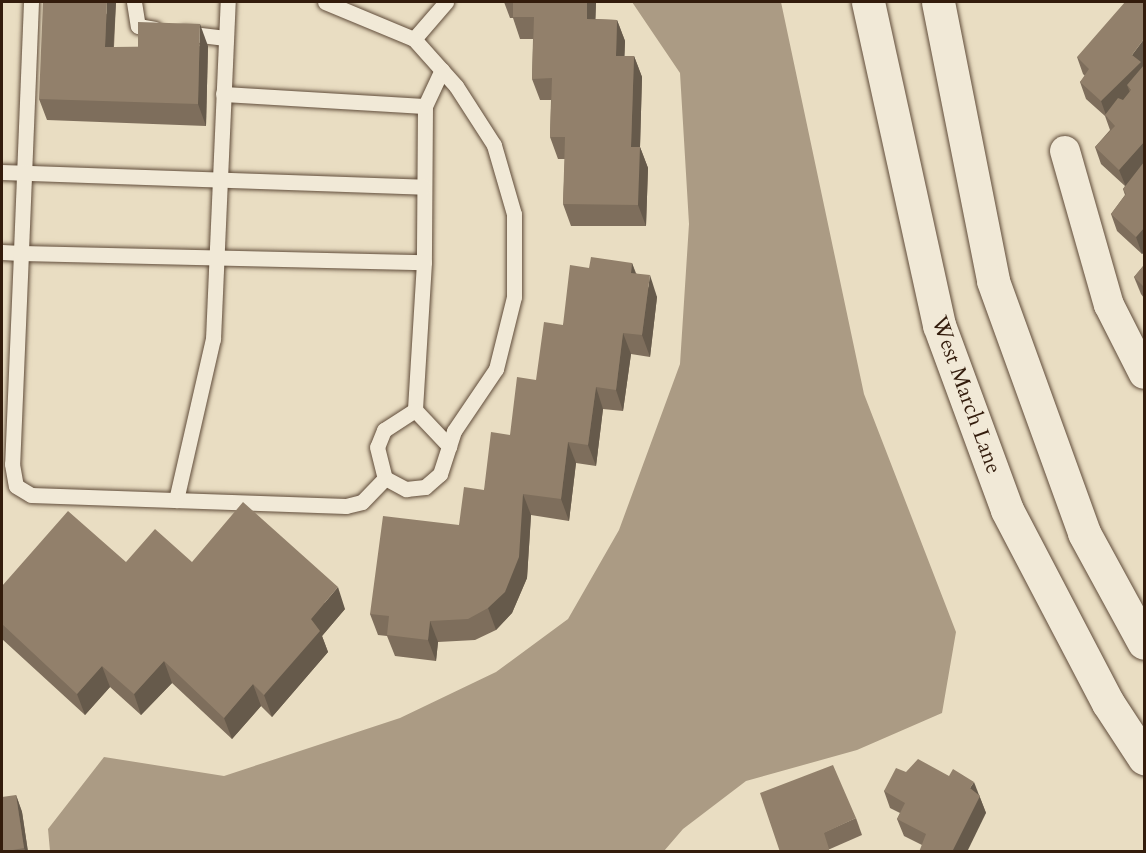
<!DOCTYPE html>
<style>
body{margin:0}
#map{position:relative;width:1146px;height:853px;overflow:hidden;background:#e9ddc2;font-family:Cardo,serif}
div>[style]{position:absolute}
.water>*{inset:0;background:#ab9b84}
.roads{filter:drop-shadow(0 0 2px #604c3a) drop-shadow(0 0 2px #604c3a)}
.lane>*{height:15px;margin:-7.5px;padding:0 7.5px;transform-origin:7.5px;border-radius:7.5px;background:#f1e9d7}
.street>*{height:30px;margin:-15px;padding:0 15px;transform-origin:15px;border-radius:15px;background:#f1e9d7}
.secondary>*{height:33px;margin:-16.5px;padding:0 16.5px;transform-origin:16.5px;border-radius:16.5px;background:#f1e9d7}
.wall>*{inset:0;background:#7e6e5c}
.shaded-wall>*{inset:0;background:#665a4b}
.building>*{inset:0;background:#92806b}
span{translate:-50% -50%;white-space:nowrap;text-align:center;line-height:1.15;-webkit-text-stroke:5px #f1e9d7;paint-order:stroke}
.street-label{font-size:22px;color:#331c0c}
.frame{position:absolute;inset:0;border:3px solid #331c0c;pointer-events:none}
</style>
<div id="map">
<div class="water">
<div style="clip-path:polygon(632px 2px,781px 2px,864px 394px,956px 632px,942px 713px,857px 750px,746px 781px,683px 829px,664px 851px,50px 851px,48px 829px,104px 757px,224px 776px,400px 718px,496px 672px,568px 619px,619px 530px,680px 364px,689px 224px,680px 73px)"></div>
</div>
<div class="roads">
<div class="lane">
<div style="left:31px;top:2px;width:251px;rotate:92.3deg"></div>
<div style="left:21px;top:253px;width:403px;rotate:1.3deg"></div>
<div style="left:134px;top:2px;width:24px;rotate:81deg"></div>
<div style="left:138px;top:26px;width:17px;rotate:10deg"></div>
<div style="left:325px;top:2px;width:96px;rotate:22.6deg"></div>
<div style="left:184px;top:33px;width:42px;rotate:6.8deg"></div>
<div style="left:223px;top:94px;width:202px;rotate:3.4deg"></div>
<div style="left:425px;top:106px;width:156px;rotate:90.4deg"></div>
<div style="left:424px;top:262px;width:148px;rotate:93.5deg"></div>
<div style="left:415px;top:410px;width:37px;rotate:147deg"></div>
<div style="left:384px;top:430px;width:18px;rotate:112deg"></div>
<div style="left:377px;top:447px;width:32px;rotate:76deg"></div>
<div style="left:425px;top:106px;width:40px;rotate:-65deg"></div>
<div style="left:2px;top:172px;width:422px;rotate:2deg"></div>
<div style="left:2px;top:252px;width:19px;rotate:3deg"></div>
<div style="left:21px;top:253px;width:211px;rotate:92.4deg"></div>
<div style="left:12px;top:464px;width:22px;rotate:80deg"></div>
<div style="left:16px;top:486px;width:17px;rotate:31deg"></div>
<div style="left:31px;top:495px;width:315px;rotate:2deg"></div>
<div style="left:346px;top:506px;width:16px;rotate:-14deg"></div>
<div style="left:362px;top:502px;width:33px;rotate:-46deg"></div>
<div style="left:385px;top:478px;width:24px;rotate:28deg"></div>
<div style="left:406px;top:489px;width:19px;rotate:-6deg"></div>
<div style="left:425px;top:487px;width:20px;rotate:-41deg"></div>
<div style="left:440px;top:474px;width:45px;rotate:-72deg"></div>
<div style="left:454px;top:431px;width:75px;rotate:-55.9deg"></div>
<div style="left:496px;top:369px;width:74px;rotate:-76deg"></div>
<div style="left:514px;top:297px;width:83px;rotate:-90deg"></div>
<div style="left:514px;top:214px;width:72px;rotate:-106.2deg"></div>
<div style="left:494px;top:145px;width:70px;rotate:-122.8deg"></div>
<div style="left:456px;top:86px;width:63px;rotate:-131.8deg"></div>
<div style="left:414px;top:39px;width:49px;rotate:-49.1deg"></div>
<div style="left:415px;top:410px;width:50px;rotate:46.6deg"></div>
<div style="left:176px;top:500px;width:165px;rotate:-77.1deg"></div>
<div style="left:213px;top:339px;width:337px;rotate:-87.5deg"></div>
</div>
<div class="street">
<div style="left:1065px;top:151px;width:160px;rotate:74.1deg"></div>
<div style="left:1109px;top:305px;width:77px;rotate:63.1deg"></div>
</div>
<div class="secondary">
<div style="left:868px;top:2px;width:331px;rotate:77.6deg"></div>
<div style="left:939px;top:325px;width:197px;rotate:69.8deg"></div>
<div style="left:1007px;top:510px;width:218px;rotate:62.4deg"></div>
<div style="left:1108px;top:703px;width:66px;rotate:56.8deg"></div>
<div style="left:938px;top:2px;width:284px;rotate:78.8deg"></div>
<div style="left:993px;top:281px;width:268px;rotate:70.1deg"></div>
<div style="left:1084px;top:533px;width:125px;rotate:61.4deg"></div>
</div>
</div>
<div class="wall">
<div style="clip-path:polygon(116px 2px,114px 47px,208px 46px,206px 126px,47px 120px,39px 99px)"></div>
<div style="clip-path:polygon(504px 2px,596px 2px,595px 19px,617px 20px,625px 41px,624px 56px,634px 56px,642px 77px,640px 147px,648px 168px,646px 226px,571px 226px,563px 204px,565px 159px,558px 159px,550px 137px,551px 100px,540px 100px,532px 79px,533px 39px,520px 39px,513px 18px,510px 18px)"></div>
<div style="clip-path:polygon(1077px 57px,1143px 65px,1143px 67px,1144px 252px,1142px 254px,1117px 231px,1111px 214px,1125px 195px,1123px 189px,1125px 186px,1101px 164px,1095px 147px,1110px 130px,1105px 116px,1086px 99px,1080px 82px,1085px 76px,1083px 74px)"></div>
<div style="clip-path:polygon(632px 263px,636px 273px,657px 297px,650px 357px,631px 354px,623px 411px,603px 409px,596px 466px,576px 463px,569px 521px,531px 515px,527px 578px,512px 613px,496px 630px,475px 640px,438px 642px,436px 661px,395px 656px,387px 636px,378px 635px,370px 614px,459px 525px,484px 490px,563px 325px,589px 268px)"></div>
<div style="clip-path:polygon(1144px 265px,1144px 298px,1141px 294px,1134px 277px)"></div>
<div style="clip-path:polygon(126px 562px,192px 562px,345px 609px,322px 636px,328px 652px,272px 717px,261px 706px,232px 739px,172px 683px,141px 715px,110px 687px,85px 715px,2px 639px,2px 586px)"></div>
<div style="clip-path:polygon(906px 772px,979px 795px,986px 813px,922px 845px,904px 836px,897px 819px,900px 813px,890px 808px,884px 791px)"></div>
<div style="clip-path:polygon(16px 795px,22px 812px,28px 852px,2px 852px)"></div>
<div style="clip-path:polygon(856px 818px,862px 835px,830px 849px,780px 852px)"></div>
</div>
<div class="shaded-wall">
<div style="clip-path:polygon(107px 2px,116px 2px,112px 68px,105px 47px)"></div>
<div style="clip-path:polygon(587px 2px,596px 2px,595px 41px,587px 19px)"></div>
<div style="clip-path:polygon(617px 20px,625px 41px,624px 77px,616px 56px)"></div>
<div style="clip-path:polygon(200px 24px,208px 46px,206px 126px,198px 104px)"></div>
<div style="clip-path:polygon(1144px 39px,1144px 63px,1143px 65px,1144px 70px,1131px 90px,1127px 85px,1131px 95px,1107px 118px,1101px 101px,1132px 55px)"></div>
<div style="clip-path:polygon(634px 56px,642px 77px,640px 147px,648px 168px,646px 226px,638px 205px,631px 147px)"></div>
<div style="clip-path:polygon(1144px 142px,1144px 166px,1126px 187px,1119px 170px)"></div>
<div style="clip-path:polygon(1144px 228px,1144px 252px,1142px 254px,1136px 237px)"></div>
<div style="clip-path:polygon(632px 263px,639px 284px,631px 273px)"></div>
<div style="clip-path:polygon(650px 275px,657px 297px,650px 357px,642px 335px)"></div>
<div style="clip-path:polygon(623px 333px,631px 354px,623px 411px,616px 390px)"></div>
<div style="clip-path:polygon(596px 387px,603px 409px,596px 466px,588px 445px)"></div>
<div style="clip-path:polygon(568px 442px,576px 463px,569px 521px,561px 499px)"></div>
<div style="clip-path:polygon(523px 494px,531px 515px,527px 578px,512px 613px,496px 630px,488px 608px)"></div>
<div style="clip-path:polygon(338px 587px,345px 609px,322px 636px,328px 652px,272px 717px,264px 695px,311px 619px)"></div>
<div style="clip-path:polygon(430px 621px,438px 642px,436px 661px,428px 640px)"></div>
<div style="clip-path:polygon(164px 661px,172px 683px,141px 715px,134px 694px)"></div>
<div style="clip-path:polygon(102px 666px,110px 687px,85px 715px,77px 694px)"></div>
<div style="clip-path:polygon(253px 684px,261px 706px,232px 739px,224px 718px)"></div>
<div style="clip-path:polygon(974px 782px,986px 813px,967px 852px,952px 852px,970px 788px)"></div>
<div style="clip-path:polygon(16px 795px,22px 812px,28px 852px,26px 852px,24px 848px)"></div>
</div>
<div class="building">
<div style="clip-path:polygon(43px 2px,107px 2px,105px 47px,138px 47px,138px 22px,200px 24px,198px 104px,39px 99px)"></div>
<div style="clip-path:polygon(513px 2px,587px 2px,587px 19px,617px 20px,616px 56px,634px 56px,631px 147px,640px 147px,638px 205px,563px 204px,565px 137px,550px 137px,552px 78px,532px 79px,534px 17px,513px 17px)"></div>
<div style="clip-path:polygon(1125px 2px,1144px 2px,1144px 39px,1132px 55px,1141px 62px,1101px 101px,1080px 82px,1089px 69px,1077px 57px)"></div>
<div style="clip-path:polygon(1144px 65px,1144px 142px,1119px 170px,1095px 147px,1115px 126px,1105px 115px,1118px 98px,1123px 100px,1131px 90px,1127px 85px)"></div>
<div style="clip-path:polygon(1144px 162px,1144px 228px,1136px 237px,1111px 214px,1126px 194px,1123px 189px)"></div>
<div style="clip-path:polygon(591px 257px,632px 263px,631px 273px,650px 275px,642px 335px,623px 333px,616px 390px,596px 387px,588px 445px,568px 442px,561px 499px,523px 494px,519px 557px,505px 592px,488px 608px,468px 619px,430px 621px,428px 640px,387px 635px,389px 616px,370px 614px,383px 516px,459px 525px,464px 487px,484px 490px,491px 432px,510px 435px,517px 377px,536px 380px,544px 322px,563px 325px,570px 265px,589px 268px)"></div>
<div style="clip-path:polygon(1144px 265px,1144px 287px,1134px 277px)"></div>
<div style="clip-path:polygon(243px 502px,338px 587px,311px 619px,320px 631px,264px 695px,253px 684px,224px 718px,164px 661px,134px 694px,102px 666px,77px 694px,2px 624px,2px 586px,68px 511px,126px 562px,155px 529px,192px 562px)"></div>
<div style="clip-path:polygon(918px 759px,949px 776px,953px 769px,974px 782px,970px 788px,980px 796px,952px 852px,919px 852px,926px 834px,897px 819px,905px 803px,884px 791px,896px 768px,906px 772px)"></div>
<div style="clip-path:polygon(833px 765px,856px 818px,824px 833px,830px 852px,780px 852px,760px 793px)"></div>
<div style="clip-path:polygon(16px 795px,24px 848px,2px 852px,2px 797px)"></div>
</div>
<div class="street-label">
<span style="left:966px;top:395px;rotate:70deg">West March Lane</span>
</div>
<div class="frame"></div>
</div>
